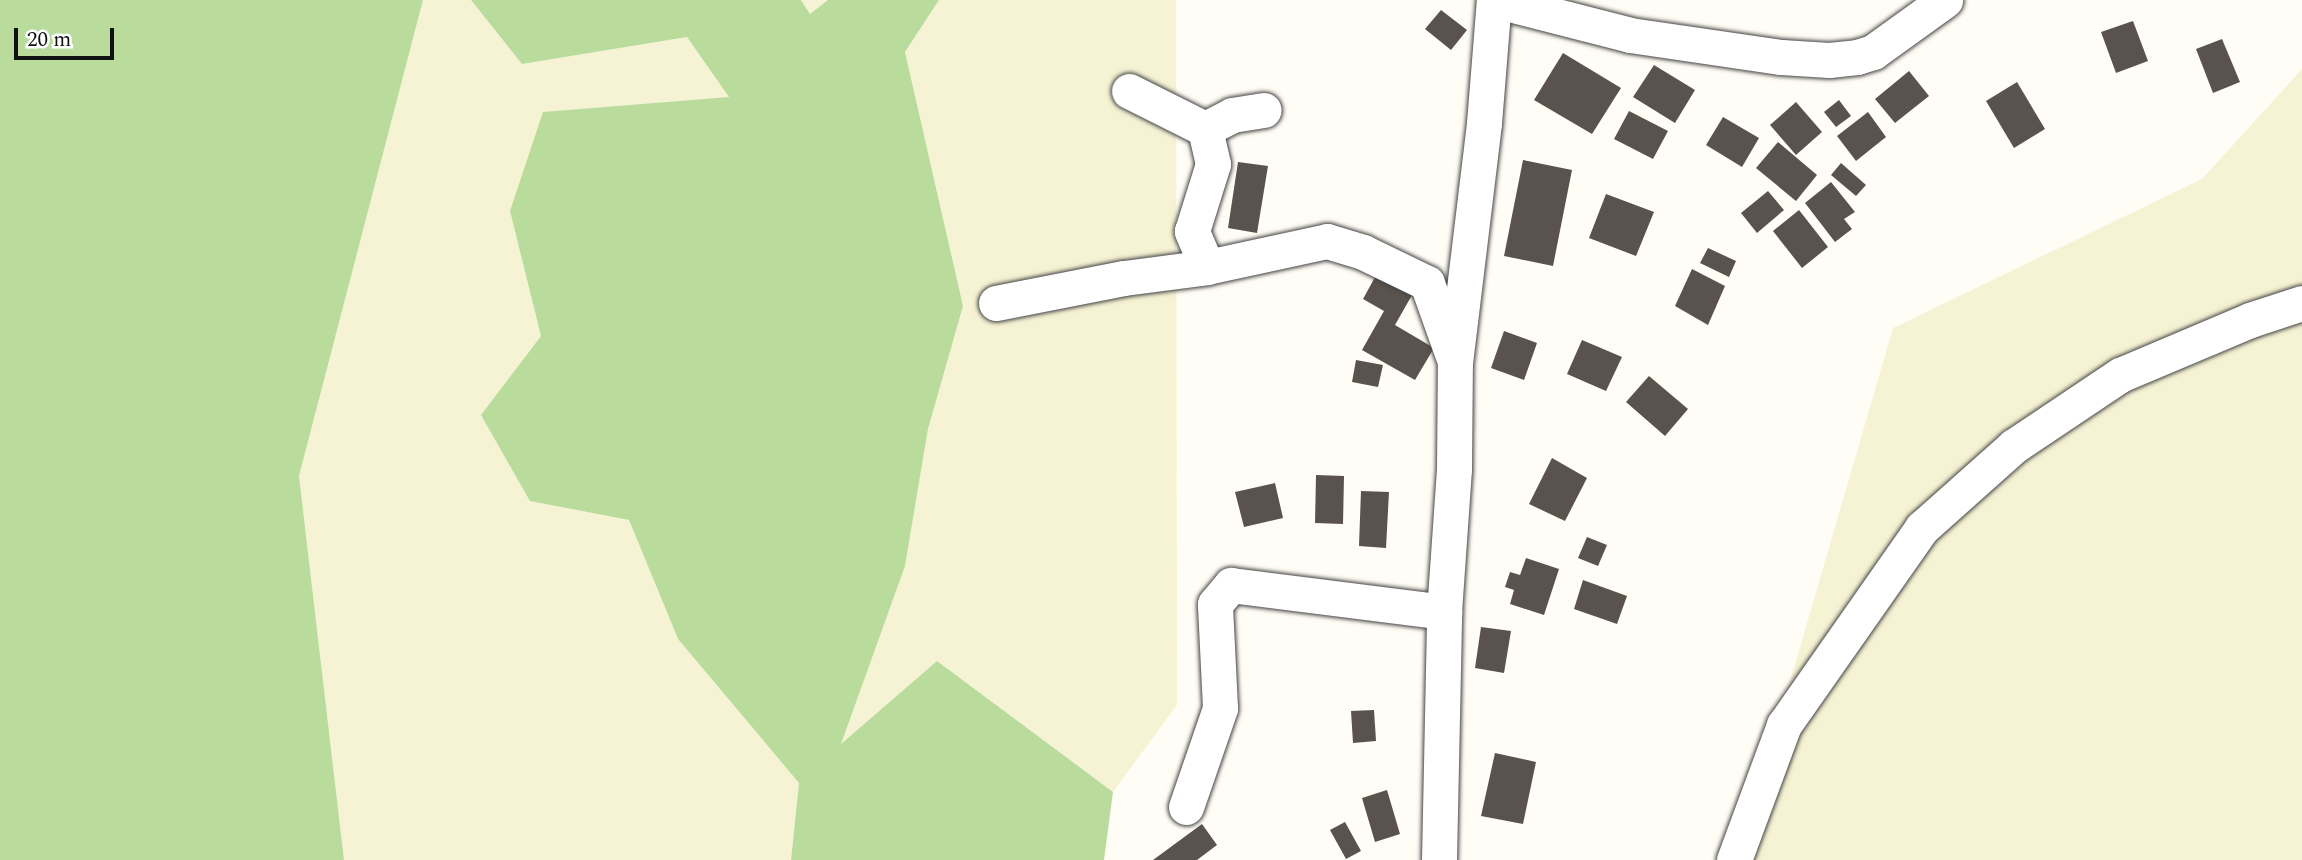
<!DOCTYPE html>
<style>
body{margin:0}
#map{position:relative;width:2302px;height:860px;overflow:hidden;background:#fffdf5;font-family:Spectral,serif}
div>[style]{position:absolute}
.farmland>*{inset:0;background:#f6f3d4}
.forest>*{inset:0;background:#b9dc9c}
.building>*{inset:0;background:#5a524d}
.roads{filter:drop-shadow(0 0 2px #444) drop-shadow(0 0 2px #444)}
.minor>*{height:35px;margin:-17.5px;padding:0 17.5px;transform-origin:17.5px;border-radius:17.5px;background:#fff}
span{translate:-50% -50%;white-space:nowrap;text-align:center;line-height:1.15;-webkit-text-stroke:7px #fff;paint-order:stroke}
.scale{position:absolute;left:14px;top:28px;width:100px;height:32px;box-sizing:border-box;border:4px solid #111;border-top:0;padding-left:9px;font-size:21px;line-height:24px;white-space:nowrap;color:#111;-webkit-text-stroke:5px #fff;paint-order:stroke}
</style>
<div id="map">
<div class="farmland">
<div style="clip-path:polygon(423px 0,471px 0,522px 64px,687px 37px,730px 98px,510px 211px,541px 336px,482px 415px,531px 501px,629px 520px,678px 639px,799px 783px,791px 860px,344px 860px,299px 476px)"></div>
<div style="clip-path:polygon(801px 0,828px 0,810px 14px)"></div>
<div style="clip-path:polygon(939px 0,1176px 0,1177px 705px,1113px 792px,937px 661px,840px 745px,905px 566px,928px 429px,963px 306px,905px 52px)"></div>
<div style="clip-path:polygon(2302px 69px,2302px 860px,1738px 860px,1893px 328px,2202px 179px)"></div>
</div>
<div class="forest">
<div style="clip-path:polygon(0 0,423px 0,299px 476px,344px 860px,0 860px)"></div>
<div style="clip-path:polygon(471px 0,801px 0,810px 14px,828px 0,939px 0,905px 52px,963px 306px,928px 429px,905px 566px,841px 744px,937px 661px,1113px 792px,1104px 860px,791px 860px,799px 783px,678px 639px,629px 520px,530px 501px,481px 415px,541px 336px,510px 211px,543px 112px,729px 97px,687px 37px,522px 64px)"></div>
</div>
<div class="building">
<div style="clip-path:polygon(1441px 10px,1467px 30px,1451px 50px,1425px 29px)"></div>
<div style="clip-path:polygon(2133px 21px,2148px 61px,2116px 73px,2101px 32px)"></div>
<div style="clip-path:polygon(2222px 39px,2240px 82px,2213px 93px,2196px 49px)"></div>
<div style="clip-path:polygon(1563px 53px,1621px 88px,1592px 134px,1534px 100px)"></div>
<div style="clip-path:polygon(1654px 65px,1695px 90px,1675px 123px,1633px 97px)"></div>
<div style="clip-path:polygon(1909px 71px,1929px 96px,1895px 123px,1875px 99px)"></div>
<div style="clip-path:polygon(2017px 82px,2045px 129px,2014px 148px,1986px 101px)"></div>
<div style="clip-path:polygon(1839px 100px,1851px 116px,1836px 127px,1824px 112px)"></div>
<div style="clip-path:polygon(1796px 102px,1822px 132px,1796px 155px,1770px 125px)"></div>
<div style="clip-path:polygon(1629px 111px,1668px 131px,1653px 159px,1614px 139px)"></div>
<div style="clip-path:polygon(1868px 112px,1886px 137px,1856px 161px,1837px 136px)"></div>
<div style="clip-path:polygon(1723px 117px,1759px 138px,1742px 167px,1706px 145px)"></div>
<div style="clip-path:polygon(1778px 142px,1817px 175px,1796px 201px,1756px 168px)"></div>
<div style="clip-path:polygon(1523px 160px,1572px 170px,1553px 266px,1504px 256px)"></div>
<div style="clip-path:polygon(1238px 162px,1268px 166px,1257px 233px,1228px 228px)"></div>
<div style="clip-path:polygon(1841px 163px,1866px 185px,1856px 196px,1831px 175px)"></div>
<div style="clip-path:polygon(1831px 182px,1855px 212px,1844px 219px,1852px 229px,1835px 242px,1805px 203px)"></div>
<div style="clip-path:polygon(1768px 191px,1784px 210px,1757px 233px,1741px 213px)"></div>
<div style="clip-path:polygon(1606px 194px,1654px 212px,1636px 256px,1589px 238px)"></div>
<div style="clip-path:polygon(1799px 210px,1828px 247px,1802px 268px,1773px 231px)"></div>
<div style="clip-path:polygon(1708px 248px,1736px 261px,1729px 277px,1700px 263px)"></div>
<div style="clip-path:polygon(1380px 268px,1416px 288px,1395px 325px,1434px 348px,1415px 380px,1362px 350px,1384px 311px,1363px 299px)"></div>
<div style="clip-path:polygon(1692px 269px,1725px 286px,1708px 325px,1675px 306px)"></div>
<div style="clip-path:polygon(1504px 331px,1537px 343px,1524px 380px,1491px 368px)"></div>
<div style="clip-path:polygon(1582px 340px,1622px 357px,1606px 391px,1567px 374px)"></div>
<div style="clip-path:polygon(1356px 360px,1383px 365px,1378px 387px,1352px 382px)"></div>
<div style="clip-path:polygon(1649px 376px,1688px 409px,1665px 436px,1626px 402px)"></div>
<div style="clip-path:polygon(1552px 458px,1587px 478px,1565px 521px,1529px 504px)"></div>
<div style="clip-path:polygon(1316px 475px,1344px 476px,1343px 524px,1315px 523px)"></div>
<div style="clip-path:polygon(1275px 483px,1283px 518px,1244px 527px,1235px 492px)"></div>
<div style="clip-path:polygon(1361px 491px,1389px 492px,1386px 548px,1359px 546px)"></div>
<div style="clip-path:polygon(1587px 537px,1607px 545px,1598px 566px,1578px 558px)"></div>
<div style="clip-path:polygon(1526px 558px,1559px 569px,1544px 615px,1510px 604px,1514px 590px,1505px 587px,1510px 572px,1520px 575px)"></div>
<div style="clip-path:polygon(1583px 580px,1627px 596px,1617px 624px,1574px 609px)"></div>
<div style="clip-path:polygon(1481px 627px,1511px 631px,1504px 673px,1475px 668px)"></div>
<div style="clip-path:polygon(1374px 710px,1376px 741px,1353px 743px,1351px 711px)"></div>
<div style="clip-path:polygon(1495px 753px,1536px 762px,1523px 824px,1481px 816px)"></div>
<div style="clip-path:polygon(1387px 790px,1400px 834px,1375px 842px,1362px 798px)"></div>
<div style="clip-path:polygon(1345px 822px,1361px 851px,1346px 859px,1330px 830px)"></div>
<div style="clip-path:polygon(1202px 824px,1217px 845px,1197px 860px,1153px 860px)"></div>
</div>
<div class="roads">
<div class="minor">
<div style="left:1494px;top:0;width:140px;rotate:14.4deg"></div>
<div style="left:1630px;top:35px;width:153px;rotate:8.3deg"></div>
<div style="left:1781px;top:57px;width:48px;rotate:3.6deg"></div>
<div style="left:1829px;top:60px;width:28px;rotate:-6deg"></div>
<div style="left:1857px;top:57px;width:17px;rotate:-17deg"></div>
<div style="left:1873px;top:52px;width:89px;rotate:-35.8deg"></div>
<div style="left:1129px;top:91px;width:85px;rotate:26.6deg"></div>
<div style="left:1207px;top:267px;width:39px;rotate:-113deg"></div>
<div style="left:1192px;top:231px;width:70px;rotate:-72.6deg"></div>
<div style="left:1213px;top:164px;width:36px;rotate:-103deg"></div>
<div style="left:1205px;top:129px;width:30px;rotate:-27deg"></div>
<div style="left:1232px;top:115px;width:32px;rotate:-9deg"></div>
<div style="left:996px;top:303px;width:130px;rotate:-11.1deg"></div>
<div style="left:1124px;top:278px;width:84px;rotate:-7.5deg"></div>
<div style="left:1207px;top:267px;width:123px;rotate:-12.2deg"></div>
<div style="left:1327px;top:241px;width:38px;rotate:17deg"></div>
<div style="left:1363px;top:252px;width:71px;rotate:25.8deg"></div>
<div style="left:1427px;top:283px;width:77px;rotate:70.4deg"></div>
<div style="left:1186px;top:807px;width:105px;rotate:-71deg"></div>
<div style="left:1220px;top:708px;width:104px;rotate:-92.8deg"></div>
<div style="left:1215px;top:604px;width:25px;rotate:-50deg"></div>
<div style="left:1231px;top:585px;width:215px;rotate:7.2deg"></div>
<div style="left:1439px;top:860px;width:248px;rotate:-88.8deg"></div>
<div style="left:1444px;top:612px;width:143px;rotate:-86deg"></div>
<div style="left:1454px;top:469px;width:106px;rotate:-89.5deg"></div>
<div style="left:1455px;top:363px;width:242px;rotate:-83.1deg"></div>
<div style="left:1484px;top:123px;width:123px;rotate:-85.4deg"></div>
<div style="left:1734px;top:860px;width:144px;rotate:-69.7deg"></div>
<div style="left:1784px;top:725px;width:241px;rotate:-55deg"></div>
<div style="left:1922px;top:528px;width:123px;rotate:-41.7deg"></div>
<div style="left:2014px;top:446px;width:128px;rotate:-33.8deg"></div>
<div style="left:2120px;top:375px;width:141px;rotate:-22.9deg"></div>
<div style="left:2250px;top:320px;width:55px;rotate:-18.1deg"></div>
</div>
</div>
<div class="scale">20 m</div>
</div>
